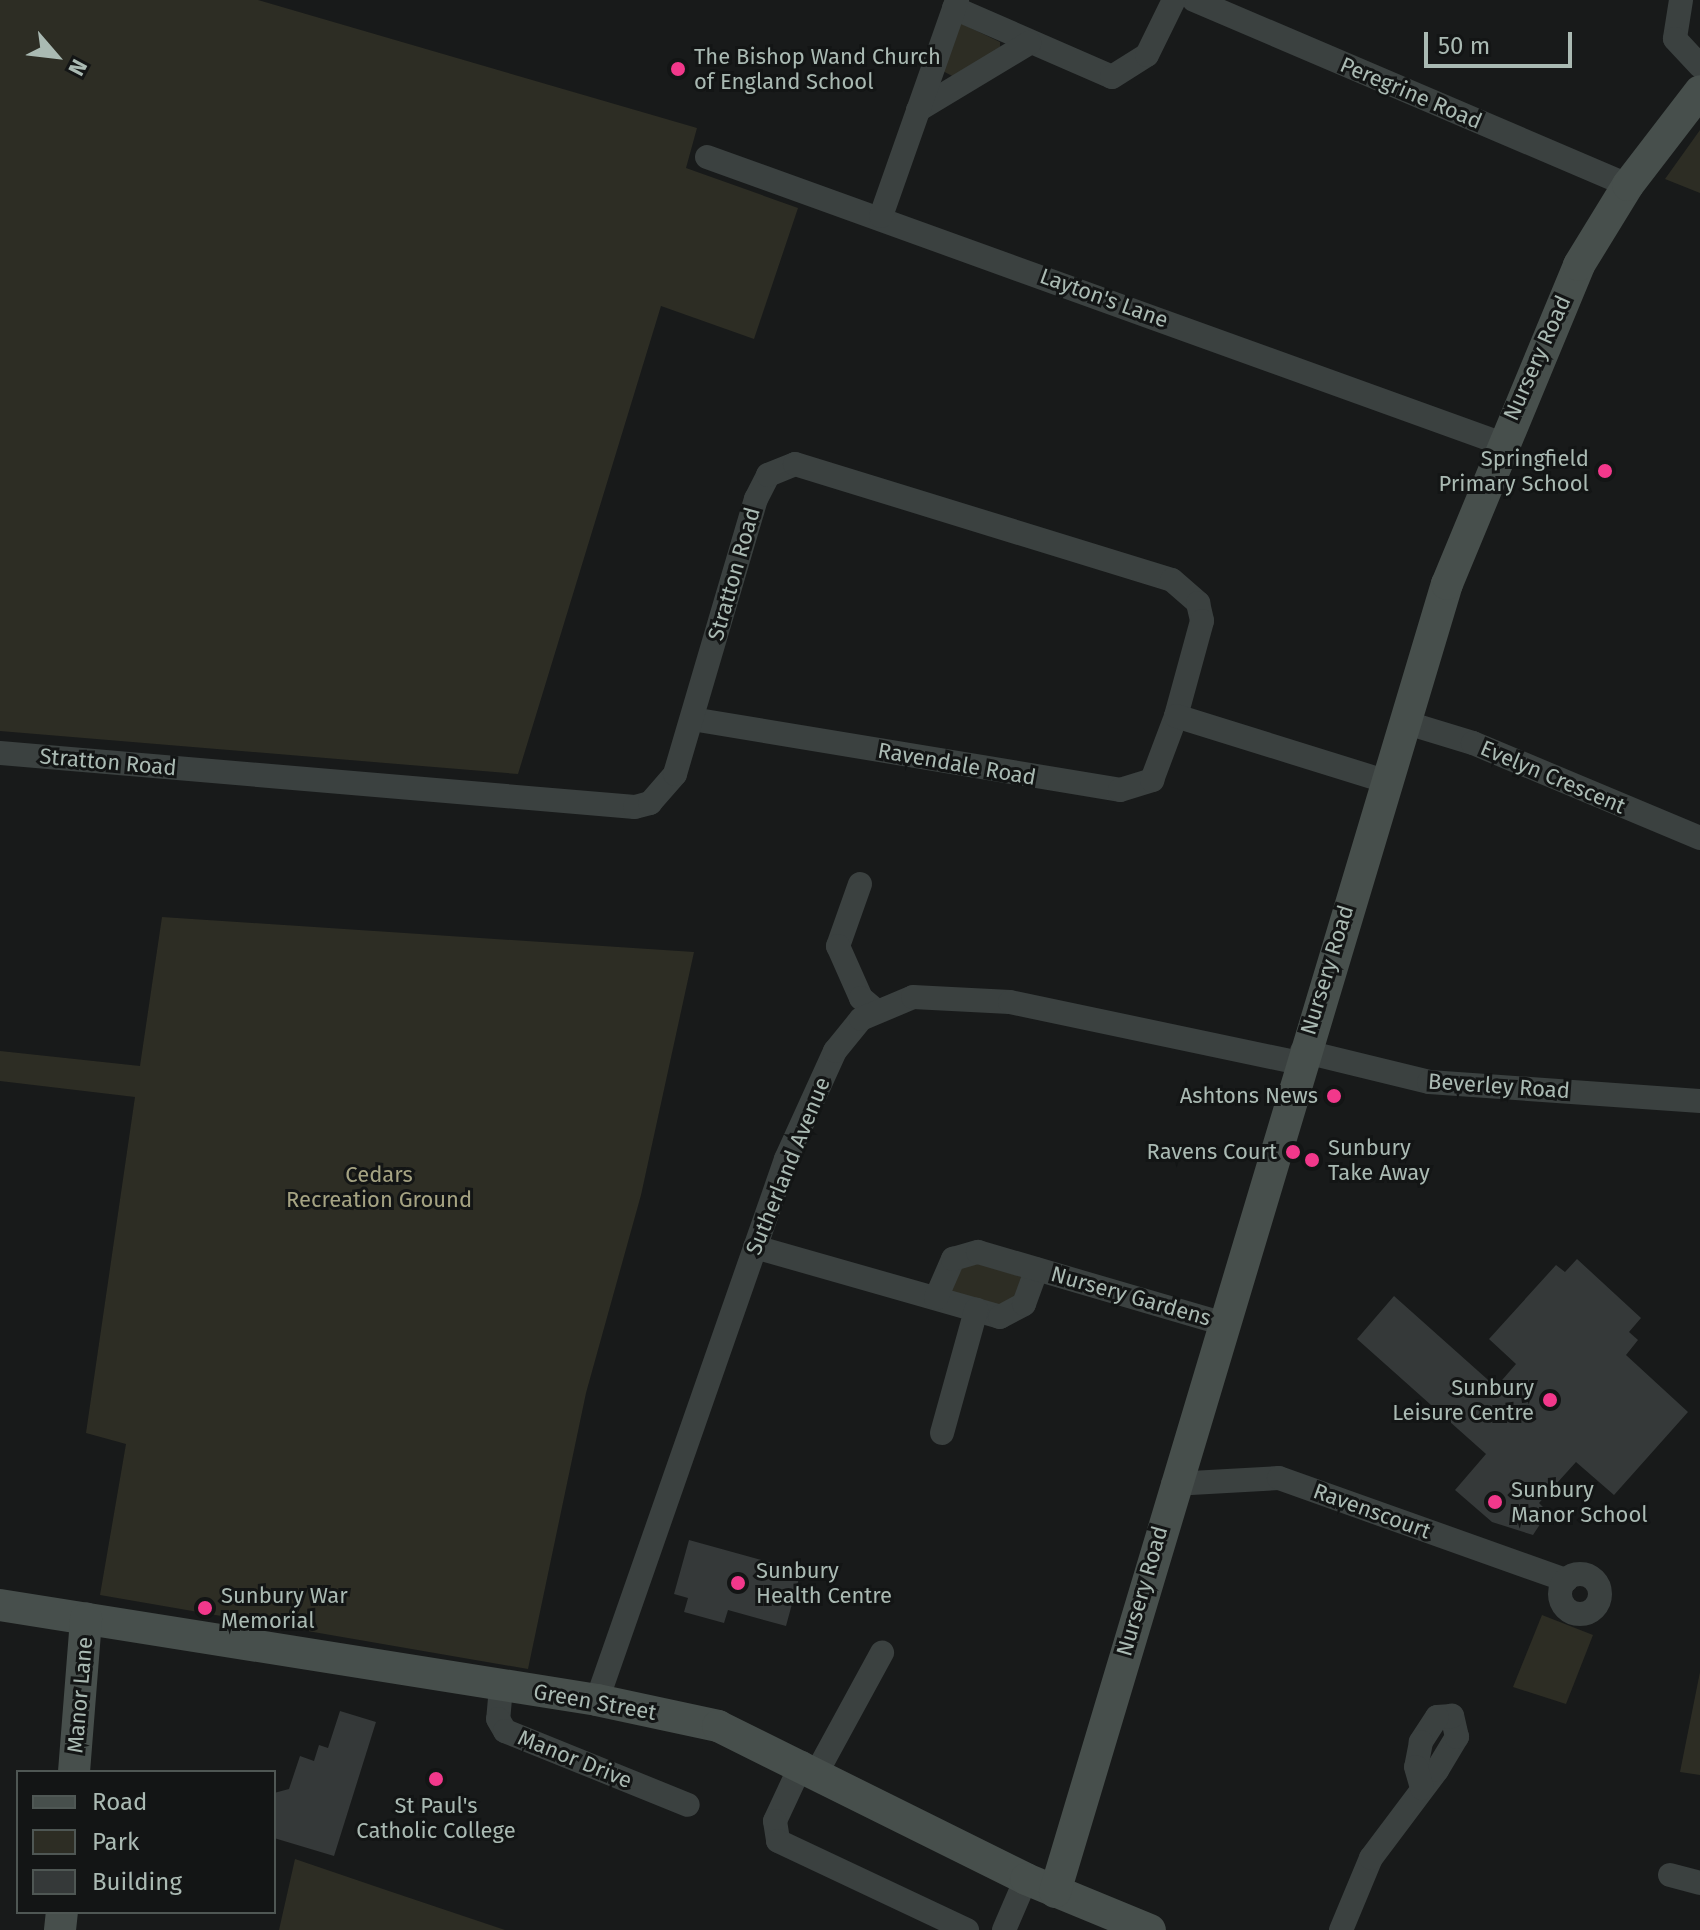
<!DOCTYPE html>
<style>
body{margin:0}
#map{position:relative;width:1700px;height:1930px;overflow:hidden;background:#181a1a;font-family:"Fira Sans",sans-serif}
div>[style]{position:absolute}
.green>*{inset:0;background:#2d2d24}
.building>*{inset:0;background:#353939}
.street>*{height:24px;margin:-12px;padding:0 12px;transform-origin:12px;border-radius:12px;background:#3b4140}
.street>.ring{margin:-12px;padding:0;box-sizing:content-box;background:none;border:24px solid #3b4140;border-radius:50%}
.secondary>*{height:32px;margin:-16px;padding:0 16px;transform-origin:16px;border-radius:16px;background:#474f4c}
.dots>*{width:22px;height:22px;translate:-50% -50%;box-sizing:border-box;border:4px solid #131515;border-radius:50%}
span{translate:-50% -50%;white-space:nowrap;text-align:center;line-height:1.15;-webkit-text-stroke:6px #131515;paint-order:stroke}
.poi-label{font-size:22px;color:#aabab3}
.left{translate:0 -50%;text-align:left}
.right{translate:-100% -50%;text-align:right}
.street-label{font-size:22px;color:#aabab3}
.park-label{font-size:22px;color:#a5a382}
.legend{position:absolute;left:16px;top:1770px;width:260px;height:144px;box-sizing:border-box;background:#131515;border:2px solid #4f5754;margin:0;padding:10px 14px;list-style:none;font-size:24px;color:#aabab3}
.legend li{display:flex;align-items:center;gap:16px;height:40px}
.legend b{width:40px;border:2px solid #4f5754}
.north{position:absolute;left:16px;top:16px;width:80px;height:80px;-webkit-text-stroke:6px #131515;paint-order:stroke;rotate:118deg;font-size:22px;font-weight:700;line-height:32px;text-align:center;color:#aabab3}
.north::after{content:'';display:block;margin:auto;width:28px;height:36px;background:#aabab3;clip-path:polygon(50% 0,100% 100%,50% 72%,0 100%)}
.scale{position:absolute;left:1424px;top:32px;width:148px;height:36px;box-sizing:border-box;border:4px solid #aabab3;border-top:0;padding-left:10px;font-size:24px;line-height:28px;white-space:nowrap;color:#aabab3;-webkit-text-stroke:6px #131515;paint-order:stroke}
</style>
<div id="map">
<div class="green">
<div style="clip-path:polygon(0 0,258px 0,697px 128px,686px 168px,798px 208px,754px 339px,661px 306px,518px 774px,0 731px)"></div>
<div style="clip-path:polygon(956px 21px,1000px 42px,1000px 50px,954px 77px,941px 70px)"></div>
<div style="clip-path:polygon(1700px 130px,1700px 193px,1665px 179px)"></div>
<div style="clip-path:polygon(162px 917px,694px 952px,641px 1195px,586px 1393px,528px 1669px,100px 1595px,126px 1444px,86px 1433px,135px 1097px,0 1081px,0 1051px,140px 1066px)"></div>
<div style="clip-path:polygon(968px 1260px,1022px 1277px,1011px 1309px,950px 1293px,957px 1270px)"></div>
<div style="clip-path:polygon(1542px 1615px,1593px 1635px,1566px 1704px,1513px 1687px)"></div>
<div style="clip-path:polygon(1700px 1672px,1700px 1775px,1680px 1772px)"></div>
<div style="clip-path:polygon(295px 1859px,383px 1889px,505px 1930px,279px 1930px)"></div>
</div>
<div class="building">
<div style="clip-path:polygon(1577px 1259px,1641px 1318px,1629px 1332px,1638px 1340px,1626px 1355px,1688px 1412px,1614px 1495px,1576px 1462px,1539px 1503px,1548px 1512px,1533px 1535px,1492px 1522px,1455px 1490px,1486px 1454px,1357px 1339px,1394px 1296px,1496px 1387px,1516px 1364px,1489px 1339px,1556px 1265px,1565px 1272px)"></div>
<div style="clip-path:polygon(689px 1540px,801px 1571px,786px 1626px,728px 1610px,724px 1623px,684px 1612px,688px 1598px,674px 1594px)"></div>
<div style="clip-path:polygon(340px 1711px,376px 1722px,334px 1856px,274px 1838px,274px 1793px,289px 1789px,300px 1756px,314px 1761px,319px 1745px,328px 1748px)"></div>
</div>
<div class="street">
<div style="left:1194px;top:0;width:472px;rotate:23.1deg"></div>
<div style="left:1681px;top:0;width:39px;rotate:99deg"></div>
<div style="left:1675px;top:39px;width:37px;rotate:47deg"></div>
<div style="left:954px;top:8px;width:172px;rotate:23.6deg"></div>
<div style="left:1112px;top:77px;width:41px;rotate:-32.2deg"></div>
<div style="left:1147px;top:55px;width:61px;rotate:-63.9deg"></div>
<div style="left:918px;top:110px;width:130px;rotate:-31.1deg"></div>
<div style="left:707px;top:157px;width:843px;rotate:19.83deg"></div>
<div style="left:881px;top:216px;width:229px;rotate:-70.6deg"></div>
<div style="left:692px;top:719px;width:434px;rotate:9.4deg"></div>
<div style="left:1120px;top:790px;width:34px;rotate:-17deg"></div>
<div style="left:1152px;top:780px;width:68px;rotate:-69.4deg"></div>
<div style="left:1404px;top:722px;width:72px;rotate:16.9deg"></div>
<div style="left:1473px;top:743px;width:246px;rotate:22.7deg"></div>
<div style="left:0;top:753px;width:637px;rotate:4.86deg"></div>
<div style="left:635px;top:807px;width:16px;rotate:-15deg"></div>
<div style="left:650px;top:803px;width:38px;rotate:-49deg"></div>
<div style="left:675px;top:774px;width:287px;rotate:-73.6deg"></div>
<div style="left:756px;top:499px;width:27px;rotate:-63deg"></div>
<div style="left:768px;top:475px;width:29px;rotate:-22deg"></div>
<div style="left:795px;top:464px;width:394px;rotate:17.1deg"></div>
<div style="left:1172px;top:580px;width:35px;rotate:41deg"></div>
<div style="left:1198px;top:603px;width:18px;rotate:77deg"></div>
<div style="left:1202px;top:621px;width:98px;rotate:105.3deg"></div>
<div style="left:1176px;top:716px;width:219px;rotate:17.3deg"></div>
<div style="left:860px;top:884px;width:66px;rotate:109.5deg"></div>
<div style="left:838px;top:946px;width:57px;rotate:66.1deg"></div>
<div style="left:861px;top:998px;width:17px;rotate:40deg"></div>
<div style="left:1302px;top:1051px;width:131px;rotate:13.7deg"></div>
<div style="left:1429px;top:1082px;width:272px;rotate:4deg"></div>
<div style="left:755px;top:1247px;width:255px;rotate:15.9deg"></div>
<div style="left:1000px;top:1317px;width:27px;rotate:-28deg"></div>
<div style="left:1024px;top:1304px;width:37px;rotate:-70deg"></div>
<div style="left:936px;top:1298px;width:43px;rotate:-66.4deg"></div>
<div style="left:953px;top:1259px;width:26px;rotate:-16deg"></div>
<div style="left:978px;top:1252px;width:256px;rotate:16.3deg"></div>
<div style="left:942px;top:1433px;width:128px;rotate:-74.5deg"></div>
<div style="left:1173px;top:1484px;width:106px;rotate:-3.2deg"></div>
<div style="left:1279px;top:1478px;width:305px;rotate:19.6deg"></div>
<div class="ring" style="left:1560px;top:1574px;width:16px;height:16px"></div>
<div style="left:501px;top:1687px;width:32px;rotate:95deg"></div>
<div style="left:498px;top:1719px;width:14px;rotate:60deg"></div>
<div style="left:505px;top:1731px;width:197px;rotate:22deg"></div>
<div style="left:597px;top:1700px;width:573px;rotate:-70.74deg"></div>
<div style="left:786px;top:1159px;width:119px;rotate:-65.6deg"></div>
<div style="left:835px;top:1051px;width:41px;rotate:-50.9deg"></div>
<div style="left:861px;top:1019px;width:56px;rotate:-22.9deg"></div>
<div style="left:913px;top:997px;width:97px;rotate:3deg"></div>
<div style="left:1010px;top:1002px;width:295px;rotate:11.9deg"></div>
<div style="left:802px;top:1763px;width:64px;rotate:115deg"></div>
<div style="left:775px;top:1821px;width:20px;rotate:81deg"></div>
<div style="left:778px;top:1841px;width:209px;rotate:25.2deg"></div>
<div style="left:817px;top:1772px;width:136px;rotate:-61.4deg"></div>
<div style="left:1670px;top:1875px;width:31px;rotate:15deg"></div>
<div style="left:1004px;top:1930px;width:56px;rotate:-66.7deg"></div>
<div style="left:1341px;top:1930px;width:78px;rotate:-67.4deg"></div>
<div style="left:1371px;top:1858px;width:110px;rotate:-53.1deg"></div>
<div style="left:1437px;top:1770px;width:39px;rotate:-59deg"></div>
<div style="left:1457px;top:1737px;width:22px;rotate:-103deg"></div>
<div style="left:1452px;top:1716px;width:15px;rotate:176deg"></div>
<div style="left:1437px;top:1717px;width:30px;rotate:123deg"></div>
<div style="left:1421px;top:1742px;width:25px;rotate:101deg"></div>
<div style="left:1416px;top:1767px;width:22px;rotate:74deg"></div>
</div>
<div class="secondary">
<div style="left:0;top:1605px;width:605px;rotate:9.04deg"></div>
<div style="left:597px;top:1700px;width:124px;rotate:12.1deg"></div>
<div style="left:718px;top:1726px;width:344px;rotate:26.4deg"></div>
<div style="left:1026px;top:1879px;width:134px;rotate:22.4deg"></div>
<div style="left:74px;top:1772px;width:154px;rotate:-85.5deg"></div>
<div style="left:1055px;top:1892px;width:1365px;rotate:-73.32deg"></div>
<div style="left:1447px;top:584px;width:345px;rotate:-67.5deg"></div>
<div style="left:1579px;top:265px;width:94px;rotate:-58.5deg"></div>
<div style="left:1628px;top:185px;width:118px;rotate:-52.5deg"></div>
<div style="left:60px;top:1930px;width:18px;rotate:-84deg"></div>
</div>
<div class="dots">
<div style="left:678px;top:69px;background:#f2388b"></div>
<div style="left:1605px;top:471px;background:#f2388b"></div>
<div style="left:1334px;top:1096px;background:#f2388b"></div>
<div style="left:1293px;top:1152px;background:#f2388b"></div>
<div style="left:1312px;top:1160px;background:#f2388b"></div>
<div style="left:1550px;top:1400px;background:#f2388b"></div>
<div style="left:1495px;top:1502px;background:#f2388b"></div>
<div style="left:738px;top:1583px;background:#f2388b"></div>
<div style="left:205px;top:1608px;background:#f2388b"></div>
<div style="left:436px;top:1779px;background:#f2388b"></div>
</div>
<div class="poi-label">
<span class="left" style="left:694px;top:69px">The Bishop Wand Church<br>of England School</span>
<span class="right" style="left:1589px;top:471px">Springfield<br>Primary School</span>
<span class="right" style="left:1318px;top:1096px">Ashtons News</span>
<span class="left" style="left:1328px;top:1160px">Sunbury<br>Take Away</span>
<span class="right" style="left:1277px;top:1152px">Ravens Court</span>
<span class="right" style="left:1534px;top:1400px">Sunbury<br>Leisure Centre</span>
<span class="left" style="left:1511px;top:1502px">Sunbury<br>Manor School</span>
<span class="left" style="left:756px;top:1583px">Sunbury<br>Health Centre</span>
<span class="left" style="left:221px;top:1608px">Sunbury War<br>Memorial</span>
<span style="left:436px;top:1818px">St Paul's<br>Catholic College</span>
</div>
<div class="street-label">
<span style="left:1411px;top:93px;rotate:23deg">Peregrine Road</span>
<span style="left:1104px;top:298px;rotate:20deg">Layton's Lane</span>
<span style="left:1537px;top:358px;rotate:-66deg">Nursery Road</span>
<span style="left:734px;top:574px;rotate:-74deg">Stratton Road</span>
<span style="left:108px;top:762px;rotate:5deg">Stratton Road</span>
<span style="left:957px;top:764px;rotate:10deg">Ravendale Road</span>
<span style="left:1553px;top:777px;rotate:23deg">Evelyn Crescent</span>
<span style="left:1327px;top:970px;rotate:-73deg">Nursery Road</span>
<span style="left:1499px;top:1086px;rotate:4deg">Beverley Road</span>
<span style="left:788px;top:1166px;rotate:-68deg">Sutherland Avenue</span>
<span style="left:1131px;top:1296px;rotate:16deg">Nursery Gardens</span>
<span style="left:1372px;top:1511px;rotate:20deg">Ravenscourt</span>
<span style="left:1142px;top:1591px;rotate:-74deg">Nursery Road</span>
<span style="left:80px;top:1695px;rotate:-85deg">Manor Lane</span>
<span style="left:595px;top:1702px;rotate:10deg">Green Street</span>
<span style="left:575px;top:1759px;rotate:22deg">Manor Drive</span>
</div>
<div class="park-label">
<span style="left:379px;top:1187px">Cedars<br>Recreation Ground</span>
</div>
<ul class="legend">
<li><b style="height:10px;background:#474f4c"></b>Road</li>
<li><b style="height:22px;background:#2d2d24"></b>Park</li>
<li><b style="height:22px;background:#353939"></b>Building</li>
</ul>
<div class="north">N</div>
<div class="scale">50 m</div>
</div>
